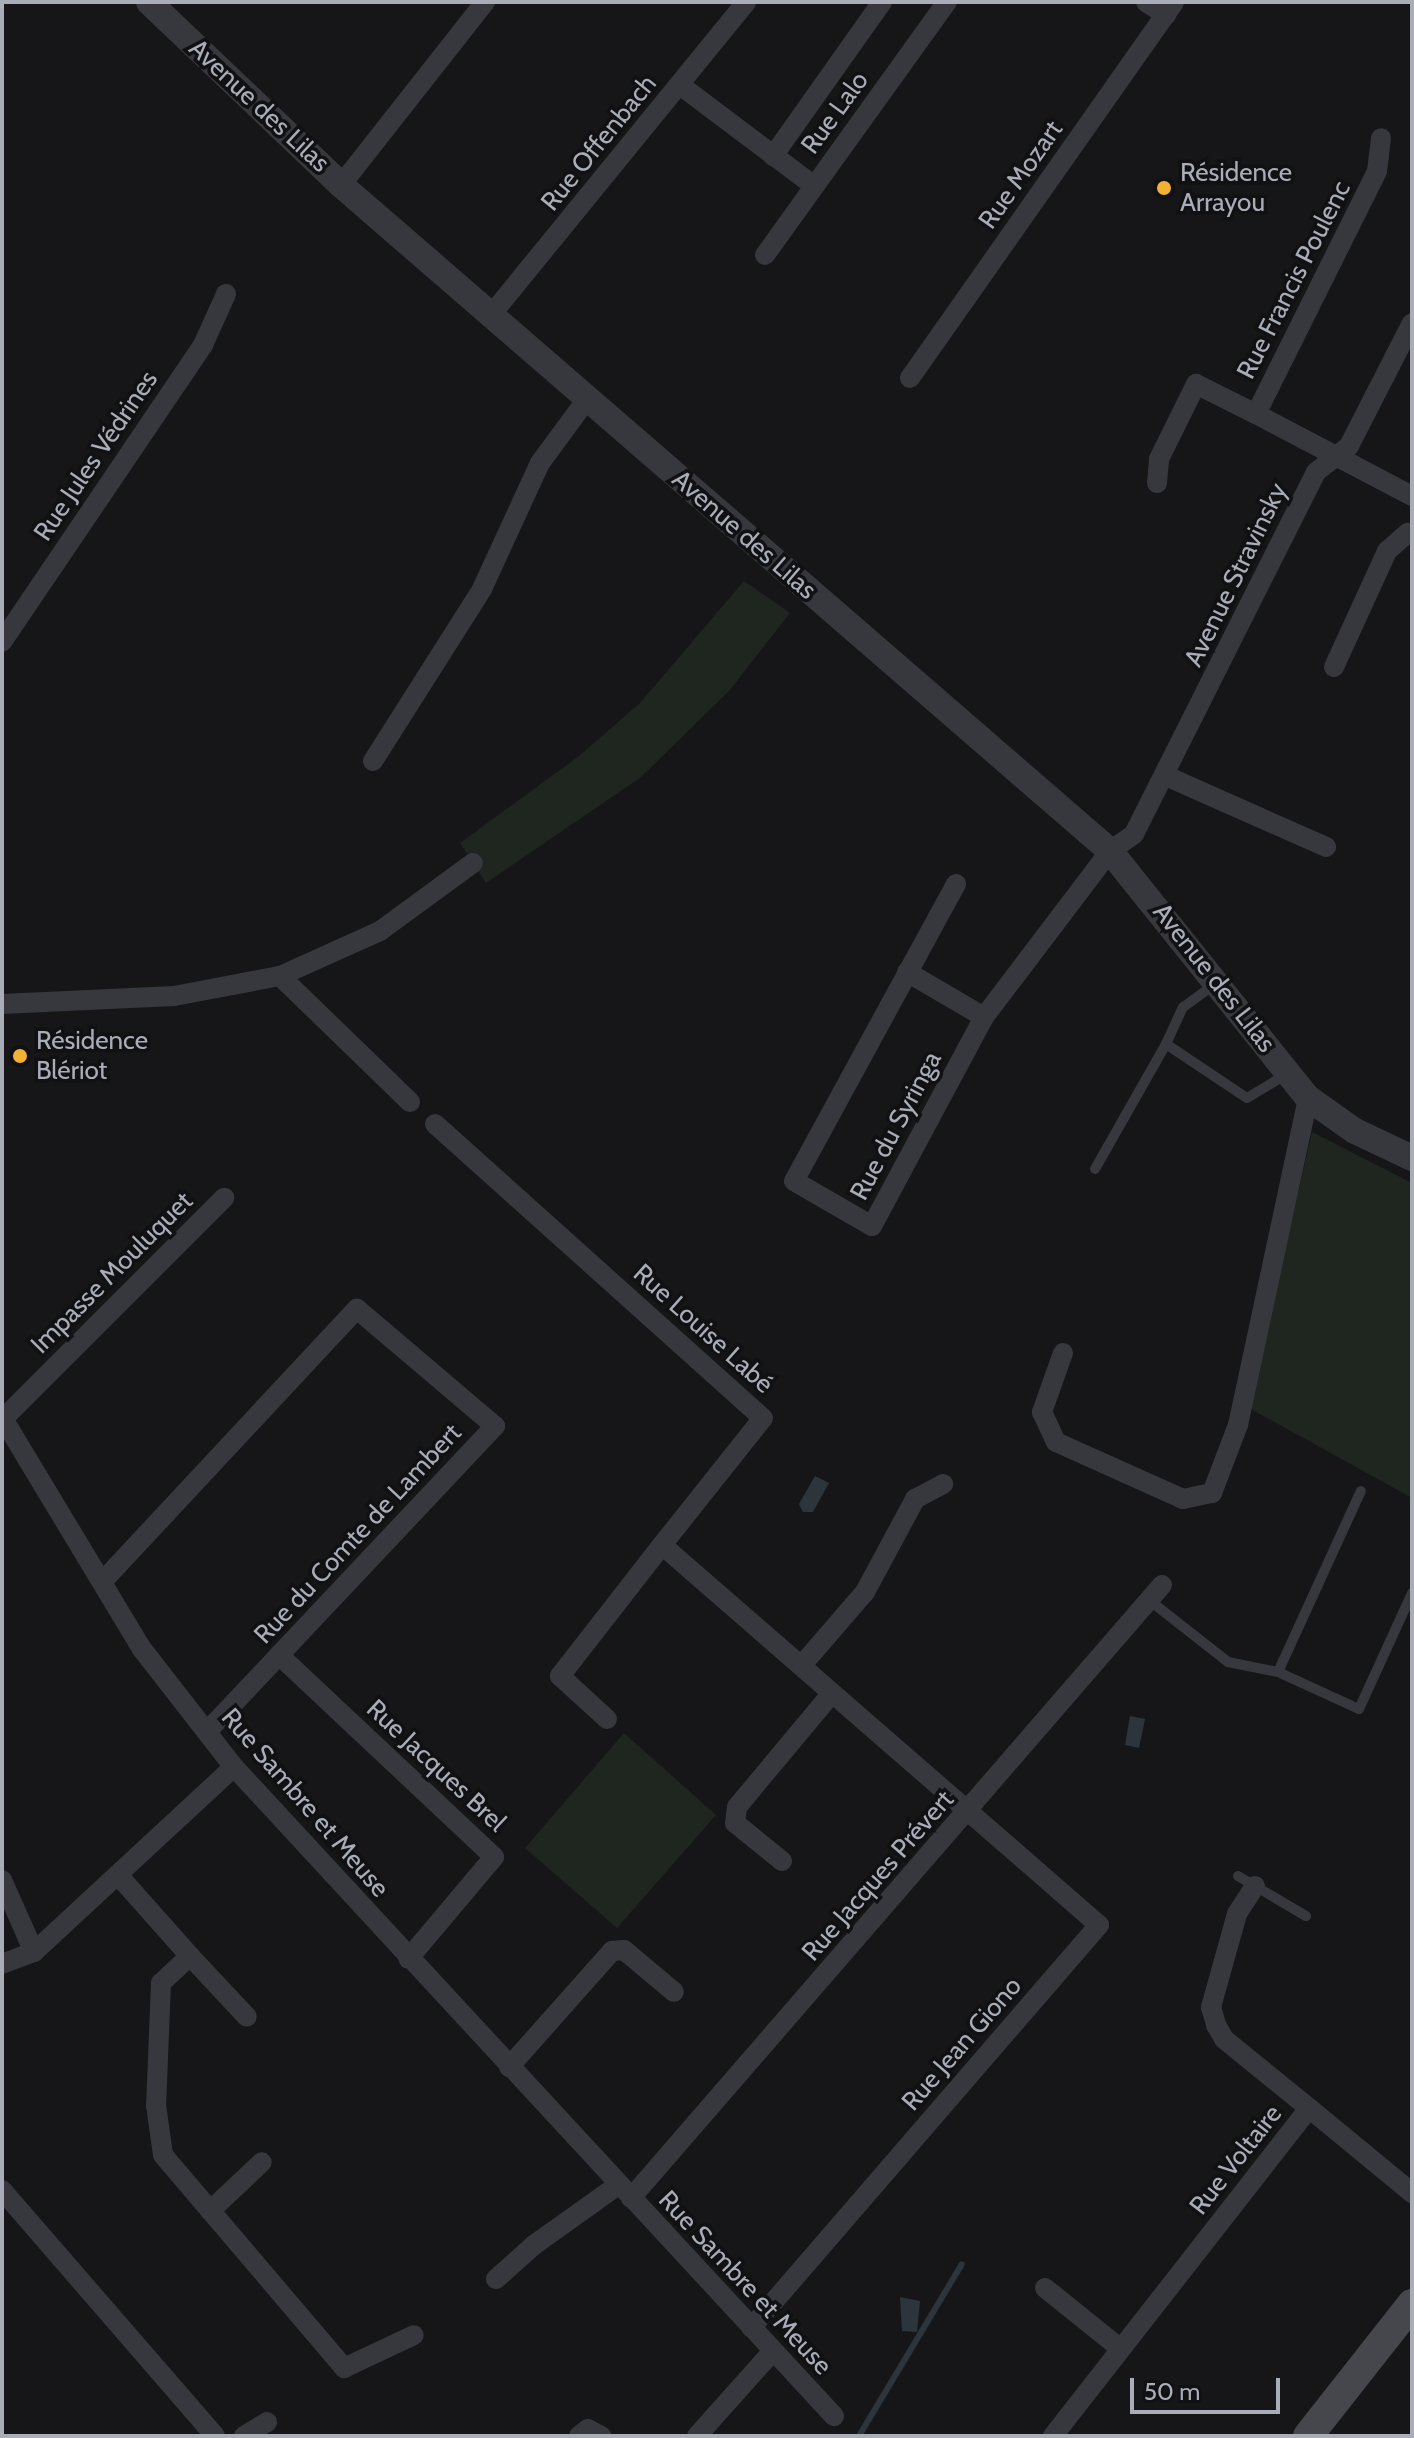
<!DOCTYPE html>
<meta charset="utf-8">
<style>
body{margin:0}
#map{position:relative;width:1414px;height:2438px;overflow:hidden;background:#161618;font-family:Cabin,sans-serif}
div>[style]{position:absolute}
.green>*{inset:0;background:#1e261f}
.water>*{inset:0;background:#2c353c}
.stream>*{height:6px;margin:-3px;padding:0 3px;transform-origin:3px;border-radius:3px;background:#2c353c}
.service>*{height:10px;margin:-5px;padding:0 5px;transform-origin:5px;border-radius:5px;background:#37383d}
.minor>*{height:20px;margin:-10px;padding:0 10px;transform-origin:10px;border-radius:10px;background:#37383d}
.tertiary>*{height:26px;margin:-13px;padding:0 13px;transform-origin:13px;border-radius:13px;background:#37383d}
.secondary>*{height:30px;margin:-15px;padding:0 15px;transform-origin:15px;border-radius:15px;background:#45474d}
.dots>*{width:22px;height:22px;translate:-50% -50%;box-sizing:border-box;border:4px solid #111113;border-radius:50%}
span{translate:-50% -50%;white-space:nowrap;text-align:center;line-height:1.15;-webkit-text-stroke:7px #111113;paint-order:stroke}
.street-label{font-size:26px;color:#a8adb8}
.poi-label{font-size:26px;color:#a8adb8}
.left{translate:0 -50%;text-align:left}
.frame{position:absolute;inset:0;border:4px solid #a8adb8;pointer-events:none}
.scale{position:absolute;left:1130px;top:2378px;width:150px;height:36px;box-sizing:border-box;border:4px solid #a8adb8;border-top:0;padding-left:10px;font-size:24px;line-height:28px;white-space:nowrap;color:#a8adb8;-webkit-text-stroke:6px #111113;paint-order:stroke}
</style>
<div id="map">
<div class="green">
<div style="clip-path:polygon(744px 581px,790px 613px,729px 691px,641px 777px,486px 883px,460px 843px,579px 756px,640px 703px)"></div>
<div style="clip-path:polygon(1312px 1132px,1412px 1183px,1412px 1498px,1249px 1408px)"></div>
<div style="clip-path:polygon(624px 1733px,716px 1815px,617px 1928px,525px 1848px)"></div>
</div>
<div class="water">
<div style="clip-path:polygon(815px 1476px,829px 1483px,813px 1512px,803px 1512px,799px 1504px)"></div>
<div style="clip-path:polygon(1130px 1716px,1145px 1719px,1139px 1748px,1125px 1745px)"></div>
<div style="clip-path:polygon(900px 2297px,920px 2301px,917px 2332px,902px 2331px)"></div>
</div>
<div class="stream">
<div style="left:859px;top:2436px;width:200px;rotate:-59.1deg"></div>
</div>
<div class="service">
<div style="left:1215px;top:984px;width:39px;rotate:144deg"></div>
<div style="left:1183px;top:1007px;width:41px;rotate:114.7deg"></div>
<div style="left:1166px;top:1044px;width:97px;rotate:33.7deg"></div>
<div style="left:1247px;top:1098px;width:47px;rotate:-31deg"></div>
<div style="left:1095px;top:1169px;width:144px;rotate:-60.4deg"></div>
<div style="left:1149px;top:1600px;width:100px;rotate:38.1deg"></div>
<div style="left:1228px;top:1662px;width:51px;rotate:11.3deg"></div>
<div style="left:1278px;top:1672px;width:89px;rotate:24.6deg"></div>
<div style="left:1359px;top:1709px;width:128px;rotate:-65.4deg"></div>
<div style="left:1278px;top:1672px;width:199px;rotate:-65.4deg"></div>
<div style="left:1238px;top:1876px;width:79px;rotate:30.5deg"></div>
</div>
<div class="minor">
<div style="left:1146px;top:2px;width:24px;rotate:33deg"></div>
<div style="left:680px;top:85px;width:168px;rotate:37deg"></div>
<div style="left:773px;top:156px;width:189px;rotate:-54.7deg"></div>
<div style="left:341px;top:185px;width:233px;rotate:-51.8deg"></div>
<div style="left:765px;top:255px;width:312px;rotate:-54.3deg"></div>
<div style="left:491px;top:315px;width:404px;rotate:-50.8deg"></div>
<div style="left:910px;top:378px;width:459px;rotate:-54.9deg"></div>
<div style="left:1256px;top:414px;width:176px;rotate:27.7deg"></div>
<div style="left:1157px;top:483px;width:24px;rotate:-85deg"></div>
<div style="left:1159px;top:459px;width:84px;rotate:-63.7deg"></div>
<div style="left:1196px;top:384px;width:67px;rotate:26.6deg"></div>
<div style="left:1256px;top:414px;width:271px;rotate:-63.5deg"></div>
<div style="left:1377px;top:171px;width:33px;rotate:-83deg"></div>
<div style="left:2px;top:642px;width:359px;rotate:-55.9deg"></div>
<div style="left:203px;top:345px;width:56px;rotate:-65.7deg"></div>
<div style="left:1334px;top:667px;width:128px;rotate:-65.4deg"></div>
<div style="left:1387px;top:551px;width:28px;rotate:-41deg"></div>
<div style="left:373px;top:761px;width:204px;rotate:-57.6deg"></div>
<div style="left:482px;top:589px;width:139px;rotate:-65.3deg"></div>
<div style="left:540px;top:463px;width:79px;rotate:-53.7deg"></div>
<div style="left:1166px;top:776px;width:175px;rotate:23.9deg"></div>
<div style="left:956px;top:884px;width:338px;rotate:118.6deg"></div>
<div style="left:794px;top:1181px;width:90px;rotate:30deg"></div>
<div style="left:872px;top:1226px;width:237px;rotate:-61.8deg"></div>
<div style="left:984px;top:1017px;width:208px;rotate:-52.8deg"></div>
<div style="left:1110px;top:851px;width:29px;rotate:-35deg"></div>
<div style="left:1134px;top:834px;width:405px;rotate:-63.3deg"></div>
<div style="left:1316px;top:472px;width:42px;rotate:-38.2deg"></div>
<div style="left:1349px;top:446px;width:138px;rotate:-62.9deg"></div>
<div style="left:907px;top:972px;width:89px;rotate:30.3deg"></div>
<div style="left:280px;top:976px;width:181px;rotate:44.1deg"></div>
<div style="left:2px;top:1004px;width:172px;rotate:-2.7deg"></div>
<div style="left:174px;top:996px;width:108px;rotate:-10.7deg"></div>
<div style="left:280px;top:976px;width:110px;rotate:-24.2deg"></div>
<div style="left:380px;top:931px;width:115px;rotate:-36.2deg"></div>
<div style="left:435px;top:1124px;width:440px;rotate:41.9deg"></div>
<div style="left:763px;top:1418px;width:162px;rotate:128.5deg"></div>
<div style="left:662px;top:1545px;width:579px;rotate:41.01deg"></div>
<div style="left:1099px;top:1925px;width:532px;rotate:130.81deg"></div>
<div style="left:1063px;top:1353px;width:63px;rotate:109.6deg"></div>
<div style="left:1042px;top:1412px;width:33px;rotate:65deg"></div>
<div style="left:1056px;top:1442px;width:139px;rotate:24.2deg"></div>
<div style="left:1183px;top:1499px;width:30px;rotate:-12deg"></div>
<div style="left:1212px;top:1493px;width:73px;rotate:-69.1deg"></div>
<div style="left:1238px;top:1425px;width:334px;rotate:-77.9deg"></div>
<div style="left:2px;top:1417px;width:271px;rotate:58.9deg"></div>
<div style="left:142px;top:1649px;width:150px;rotate:52.1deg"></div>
<div style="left:234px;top:1767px;width:884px;rotate:47.25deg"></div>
<div style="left:3px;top:1419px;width:313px;rotate:-45deg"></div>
<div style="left:102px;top:1582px;width:374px;rotate:-47deg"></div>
<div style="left:357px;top:1309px;width:181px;rotate:40.3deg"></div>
<div style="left:495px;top:1426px;width:420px;rotate:133.3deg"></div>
<div style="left:279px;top:1655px;width:295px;rotate:43.2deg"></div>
<div style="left:494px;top:1857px;width:133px;rotate:130.1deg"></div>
<div style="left:802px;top:1665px;width:96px;rotate:-49.2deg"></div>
<div style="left:865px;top:1592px;width:106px;rotate:-61.7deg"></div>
<div style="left:915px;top:1499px;width:32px;rotate:-28deg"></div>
<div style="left:607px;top:1719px;width:64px;rotate:-137.5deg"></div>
<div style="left:560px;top:1676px;width:166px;rotate:-52.1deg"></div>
<div style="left:782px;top:1861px;width:60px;rotate:-141deg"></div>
<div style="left:735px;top:1823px;width:16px;rotate:-83deg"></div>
<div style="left:737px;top:1807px;width:148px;rotate:-50.2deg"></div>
<div style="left:118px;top:1875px;width:108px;rotate:48.4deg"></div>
<div style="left:190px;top:1956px;width:40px;rotate:137deg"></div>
<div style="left:161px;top:1983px;width:122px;rotate:92.3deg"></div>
<div style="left:156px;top:2105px;width:50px;rotate:82deg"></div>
<div style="left:163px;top:2155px;width:280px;rotate:49.6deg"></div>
<div style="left:344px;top:2368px;width:77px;rotate:-25.2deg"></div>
<div style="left:2px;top:1880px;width:79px;rotate:66deg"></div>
<div style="left:1255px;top:1886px;width:33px;rotate:123deg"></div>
<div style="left:1237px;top:1914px;width:97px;rotate:105.6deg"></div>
<div style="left:1211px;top:2007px;width:19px;rotate:74deg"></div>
<div style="left:1216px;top:2025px;width:16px;rotate:60deg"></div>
<div style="left:1224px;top:2039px;width:109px;rotate:39.1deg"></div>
<div style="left:190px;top:1956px;width:83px;rotate:46.9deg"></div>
<div style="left:2px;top:1964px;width:34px;rotate:-21deg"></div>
<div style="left:34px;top:1952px;width:272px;rotate:-42.8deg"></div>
<div style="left:509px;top:2067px;width:155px;rotate:-48.4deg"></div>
<div style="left:612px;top:1951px;width:12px;rotate:-5deg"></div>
<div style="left:624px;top:1950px;width:65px;rotate:40deg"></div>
<div style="left:2px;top:2190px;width:325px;rotate:49.1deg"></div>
<div style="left:631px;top:2198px;width:811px;rotate:-49.1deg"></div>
<div style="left:210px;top:2211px;width:71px;rotate:-43.3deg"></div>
<div style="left:496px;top:2279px;width:51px;rotate:-41.8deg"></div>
<div style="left:534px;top:2245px;width:103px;rotate:-35.5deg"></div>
<div style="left:1045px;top:2288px;width:97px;rotate:38.8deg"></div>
<div style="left:244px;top:2436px;width:27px;rotate:-31deg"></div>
<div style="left:579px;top:2436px;width:11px;rotate:-38deg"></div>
<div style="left:588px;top:2429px;width:15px;rotate:28deg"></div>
<div style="left:697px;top:2436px;width:113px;rotate:-48.2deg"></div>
<div style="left:1053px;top:2436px;width:416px;rotate:-52deg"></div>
<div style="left:1309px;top:2108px;width:134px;rotate:39.5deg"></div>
</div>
<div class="tertiary">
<div style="left:149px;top:2px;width:265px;rotate:43.6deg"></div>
<div style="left:341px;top:185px;width:1017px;rotate:40.89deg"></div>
<div style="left:1110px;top:851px;width:317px;rotate:51.3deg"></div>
<div style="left:1308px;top:1098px;width:57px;rotate:35.1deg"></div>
<div style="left:1355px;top:1131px;width:63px;rotate:25.3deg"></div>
</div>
<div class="secondary">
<div style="left:1308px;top:2436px;width:168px;rotate:-51.8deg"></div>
</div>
<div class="dots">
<div style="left:1164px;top:188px;background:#f2b134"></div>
<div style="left:20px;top:1056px;background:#f2b134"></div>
</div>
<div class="street-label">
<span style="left:259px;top:106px;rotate:43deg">Avenue des Lilas</span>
<span style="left:835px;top:113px;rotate:-54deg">Rue Lalo</span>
<span style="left:599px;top:143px;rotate:-51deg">Rue Offenbach</span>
<span style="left:1021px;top:175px;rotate:-55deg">Rue Mozart</span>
<span style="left:1294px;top:280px;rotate:-63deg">Rue Francis Poulenc</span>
<span style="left:96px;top:456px;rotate:-56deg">Rue Jules Védrines</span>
<span style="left:744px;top:535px;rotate:41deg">Avenue des Lilas</span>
<span style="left:1236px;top:575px;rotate:-64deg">Avenue Stravinsky</span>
<span style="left:1214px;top:978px;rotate:52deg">Avenue des Lilas</span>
<span style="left:896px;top:1126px;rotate:-62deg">Rue du Syringa</span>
<span style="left:112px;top:1273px;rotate:-45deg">Impasse Mouluquet</span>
<span style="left:703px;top:1329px;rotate:42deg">Rue Louise Labé</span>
<span style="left:358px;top:1534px;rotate:-47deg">Rue du Comte de Lambert</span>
<span style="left:436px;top:1766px;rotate:43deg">Rue Jacques Brel</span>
<span style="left:305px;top:1803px;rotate:49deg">Rue Sambre et Meuse</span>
<span style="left:878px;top:1876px;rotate:-49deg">Rue Jacques Prévert</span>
<span style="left:962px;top:2044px;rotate:-49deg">Rue Jean Giono</span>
<span style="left:1236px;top:2160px;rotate:-52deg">Rue Voltaire</span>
<span style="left:745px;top:2283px;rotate:47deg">Rue Sambre et Meuse</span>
</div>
<div class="poi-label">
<span class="left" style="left:1180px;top:188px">Résidence<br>Arrayou</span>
<span class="left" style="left:36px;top:1056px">Résidence<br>Blériot</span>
</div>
<div class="frame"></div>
<div class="scale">50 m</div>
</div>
